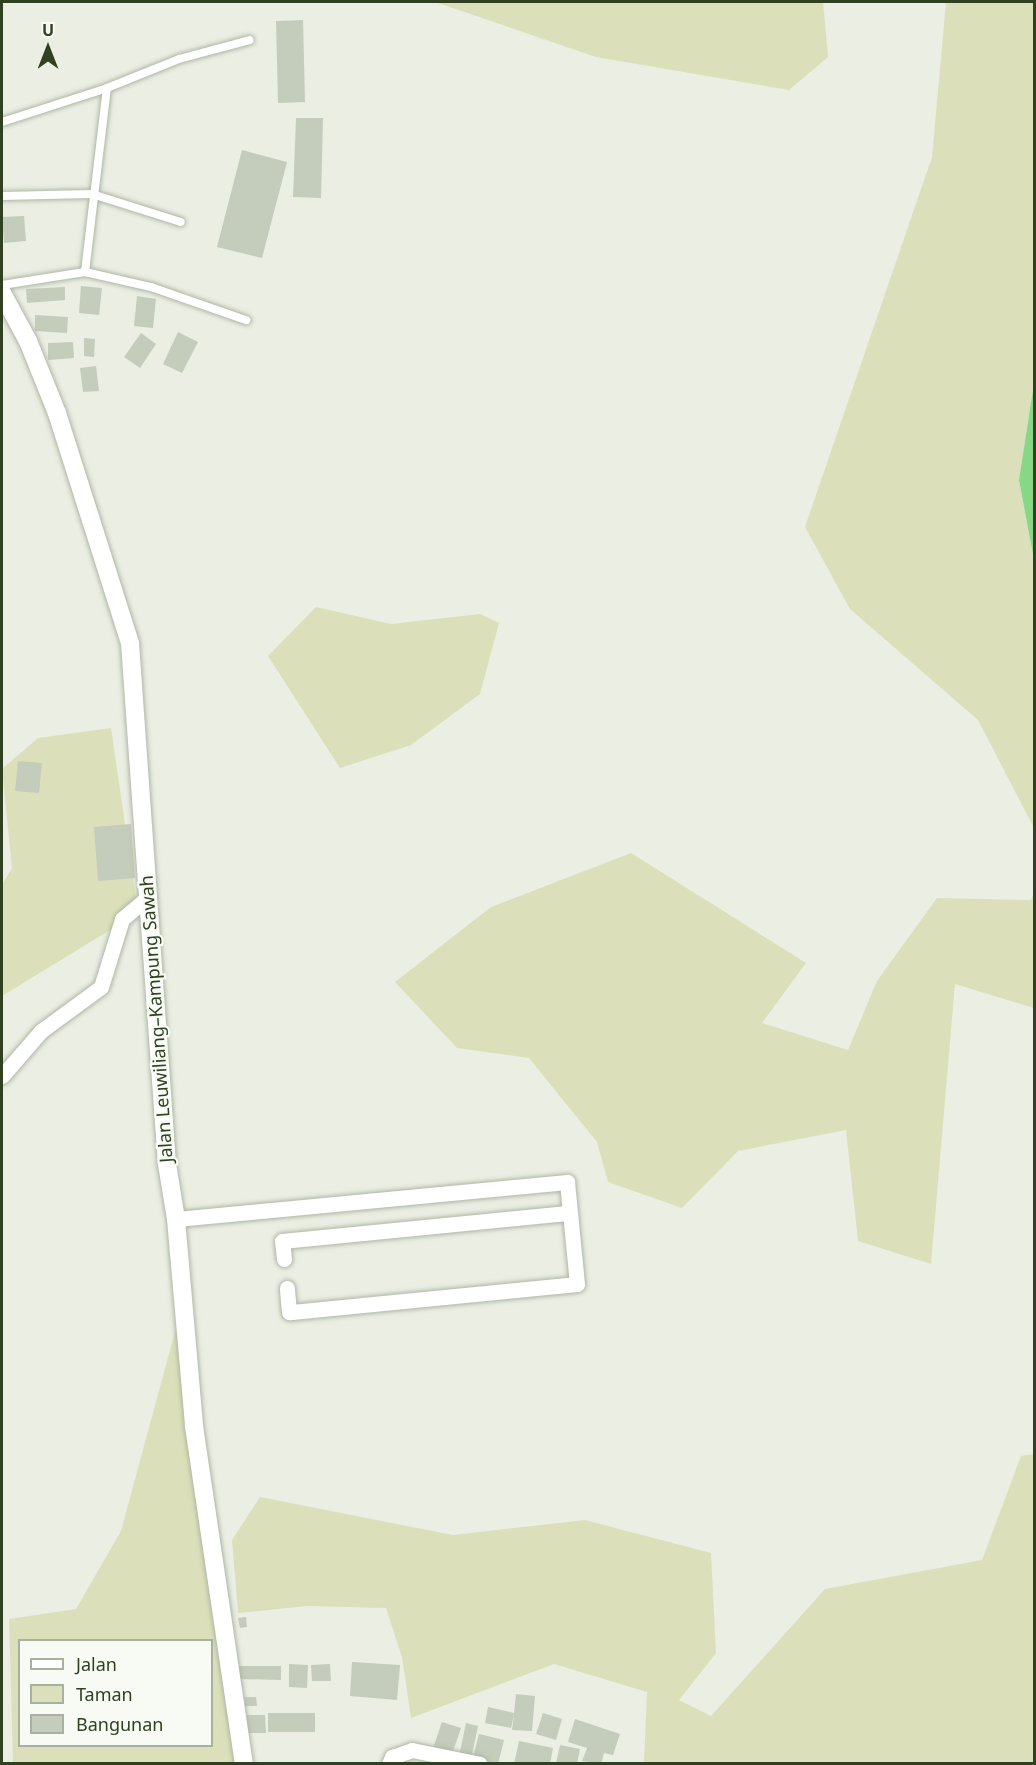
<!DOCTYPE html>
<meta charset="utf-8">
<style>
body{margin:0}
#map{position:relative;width:1036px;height:1765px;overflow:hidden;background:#eaeee3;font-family:"Noto Sans",sans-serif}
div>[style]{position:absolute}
.green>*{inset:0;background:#dce0ba}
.water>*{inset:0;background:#88d787}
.building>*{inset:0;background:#c4ccbb}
.roads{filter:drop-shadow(0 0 2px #aeb7a5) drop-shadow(0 0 2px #aeb7a5)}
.lane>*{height:8px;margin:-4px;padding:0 4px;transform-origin:4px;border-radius:4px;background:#fff}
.street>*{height:15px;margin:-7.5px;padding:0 7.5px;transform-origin:7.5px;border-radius:7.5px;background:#fff}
.secondary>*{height:18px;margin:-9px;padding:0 9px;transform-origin:9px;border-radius:9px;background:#fff}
span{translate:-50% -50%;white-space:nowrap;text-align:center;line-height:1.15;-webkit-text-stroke:4.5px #f8faf4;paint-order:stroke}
.street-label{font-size:18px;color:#2f4121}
.frame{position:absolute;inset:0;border:3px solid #2f4121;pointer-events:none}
.legend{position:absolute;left:18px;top:1639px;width:195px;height:108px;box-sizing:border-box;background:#f8faf4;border:2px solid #a8b0a0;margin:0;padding:8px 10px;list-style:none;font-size:18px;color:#2f4121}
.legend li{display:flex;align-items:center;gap:12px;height:30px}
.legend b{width:30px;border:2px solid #a8b0a0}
.north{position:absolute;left:18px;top:18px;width:60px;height:60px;-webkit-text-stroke:4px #f8faf4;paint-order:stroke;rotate:0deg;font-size:16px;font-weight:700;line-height:24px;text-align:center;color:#2f4121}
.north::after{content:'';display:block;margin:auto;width:21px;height:27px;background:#2f4121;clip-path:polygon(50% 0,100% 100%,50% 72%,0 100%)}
</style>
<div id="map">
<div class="green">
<div style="clip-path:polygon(435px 2px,823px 2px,828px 57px,789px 90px,596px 57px)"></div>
<div style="clip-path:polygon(946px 2px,1034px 2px,1034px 383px,1019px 480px,1034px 560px,1034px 828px,978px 720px,850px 609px,805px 527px,932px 157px)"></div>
<div style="clip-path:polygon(316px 607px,391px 624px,480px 614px,499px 623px,480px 694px,411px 745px,340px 768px,268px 656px)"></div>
<div style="clip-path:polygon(111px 728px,138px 913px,2px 996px,2px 885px,12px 868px,2px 769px,38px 738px)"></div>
<div style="clip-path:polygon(631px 853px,806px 963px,762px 1023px,848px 1050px,877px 981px,937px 898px,1031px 900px,1034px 893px,1034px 1008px,955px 984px,931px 1264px,858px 1241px,846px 1130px,738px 1151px,682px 1208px,608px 1182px,597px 1142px,529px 1058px,457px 1048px,395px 982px,491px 907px)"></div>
<div style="clip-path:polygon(evenodd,183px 1302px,238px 1763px,13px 1763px,9px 1619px,76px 1609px,121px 1531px,183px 1302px,20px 1640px,212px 1640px,212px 1746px,20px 1746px,20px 1640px)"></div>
<div style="clip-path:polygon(1034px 1454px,1034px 1763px,644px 1763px,647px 1692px,554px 1664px,411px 1718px,402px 1657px,386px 1608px,307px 1606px,238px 1613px,232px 1540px,260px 1497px,453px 1535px,585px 1520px,711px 1553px,716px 1653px,679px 1700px,711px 1716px,825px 1589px,982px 1560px,1021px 1456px)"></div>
</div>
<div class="water">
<div style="clip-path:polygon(1034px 383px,1034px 560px,1019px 480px)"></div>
</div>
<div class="building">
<div style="clip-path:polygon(303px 20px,305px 102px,278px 103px,276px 21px)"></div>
<div style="clip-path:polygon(296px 118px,323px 118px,321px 198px,293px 197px)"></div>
<div style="clip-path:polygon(242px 150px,287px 162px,262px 258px,217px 247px)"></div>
<div style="clip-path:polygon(24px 216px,26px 241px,4px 243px,2px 217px)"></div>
<div style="clip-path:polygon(81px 286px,102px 288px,99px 315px,79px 313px)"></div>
<div style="clip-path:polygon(65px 287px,65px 300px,27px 303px,26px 289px)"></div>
<div style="clip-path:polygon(137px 296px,156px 299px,153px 328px,134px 326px)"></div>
<div style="clip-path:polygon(35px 315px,68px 317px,67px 333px,35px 331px)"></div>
<div style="clip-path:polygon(178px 332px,198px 342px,182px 373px,163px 364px)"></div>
<div style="clip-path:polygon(141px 333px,156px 344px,140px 368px,124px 357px)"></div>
<div style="clip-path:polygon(84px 338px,95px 339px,94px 357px,84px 356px)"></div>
<div style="clip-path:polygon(73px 342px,74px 358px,48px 360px,48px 343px)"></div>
<div style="clip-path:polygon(96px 366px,99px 391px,83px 392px,80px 368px)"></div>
<div style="clip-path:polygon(18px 761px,42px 763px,39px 793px,15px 791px)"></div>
<div style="clip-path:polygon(131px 824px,135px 878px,98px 881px,94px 827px)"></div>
<div style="clip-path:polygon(246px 1617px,247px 1627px,240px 1628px,238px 1618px)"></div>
<div style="clip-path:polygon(352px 1662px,400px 1665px,397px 1700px,350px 1696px)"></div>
<div style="clip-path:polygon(289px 1664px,308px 1665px,307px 1688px,289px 1687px)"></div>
<div style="clip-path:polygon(330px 1664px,331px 1681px,312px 1681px,311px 1665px)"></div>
<div style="clip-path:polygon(238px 1666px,281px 1666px,281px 1680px,238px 1679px)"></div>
<div style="clip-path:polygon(516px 1694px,535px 1696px,532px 1731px,512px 1730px,514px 1715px,511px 1728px,485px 1723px,488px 1707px,514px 1713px)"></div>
<div style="clip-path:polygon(245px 1697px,256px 1697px,257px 1706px,245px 1706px)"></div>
<div style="clip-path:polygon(268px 1713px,315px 1713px,315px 1732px,268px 1732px)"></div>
<div style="clip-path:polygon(543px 1713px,562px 1719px,556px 1740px,536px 1734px)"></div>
<div style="clip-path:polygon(247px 1715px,265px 1715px,266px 1733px,248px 1733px)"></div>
<div style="clip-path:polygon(575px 1719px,620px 1734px,613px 1755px,604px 1753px,601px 1764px,582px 1761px,587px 1748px,568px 1742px)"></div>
<div style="clip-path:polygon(442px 1722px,461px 1728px,451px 1757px,432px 1751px)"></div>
<div style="clip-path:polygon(466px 1723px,478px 1726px,471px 1760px,459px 1757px)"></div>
<div style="clip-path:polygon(479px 1734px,504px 1740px,498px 1764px,473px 1757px)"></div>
<div style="clip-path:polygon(519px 1741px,553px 1748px,550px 1764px,514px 1764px)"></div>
<div style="clip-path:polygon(560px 1745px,580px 1749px,577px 1764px,556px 1764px)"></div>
</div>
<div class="roads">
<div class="lane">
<div style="left:2px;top:122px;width:110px;rotate:-17.9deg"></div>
<div style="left:2px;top:196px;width:90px;rotate:-1.3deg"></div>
<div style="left:92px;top:194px;width:93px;rotate:17.5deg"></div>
<div style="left:85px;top:272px;width:68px;rotate:12.8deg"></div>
<div style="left:151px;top:287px;width:101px;rotate:19.2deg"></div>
<div style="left:2px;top:285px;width:84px;rotate:-8.9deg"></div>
<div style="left:85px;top:272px;width:185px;rotate:-83.2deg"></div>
<div style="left:107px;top:88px;width:78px;rotate:-21.9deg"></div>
<div style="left:179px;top:59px;width:73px;rotate:-15deg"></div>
</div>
<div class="street">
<div style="left:2px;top:1076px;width:60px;rotate:-49.1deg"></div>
<div style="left:41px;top:1031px;width:74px;rotate:-36.3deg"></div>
<div style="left:101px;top:987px;width:71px;rotate:-72.8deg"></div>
<div style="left:122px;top:919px;width:33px;rotate:-40deg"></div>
<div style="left:176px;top:1219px;width:393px;rotate:-5.4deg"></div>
<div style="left:567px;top:1182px;width:102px;rotate:84.4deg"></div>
<div style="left:577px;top:1284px;width:289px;rotate:174.4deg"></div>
<div style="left:289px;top:1312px;width:24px;rotate:-95deg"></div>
<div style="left:284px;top:1259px;width:18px;rotate:-96deg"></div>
<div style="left:282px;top:1241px;width:289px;rotate:-5.6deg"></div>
<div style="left:389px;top:1764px;width:8px;rotate:-67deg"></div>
<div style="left:392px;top:1757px;width:21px;rotate:-19deg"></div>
<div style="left:412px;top:1750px;width:69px;rotate:11.6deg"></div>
</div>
<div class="secondary">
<div style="left:2px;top:293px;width:55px;rotate:61.6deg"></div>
<div style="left:28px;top:341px;width:78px;rotate:68.1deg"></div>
<div style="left:57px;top:413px;width:241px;rotate:72.4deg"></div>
<div style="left:130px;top:643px;width:522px;rotate:85.94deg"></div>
<div style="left:167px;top:1164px;width:56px;rotate:80.7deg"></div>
<div style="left:176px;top:1219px;width:208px;rotate:85deg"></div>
<div style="left:194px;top:1426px;width:342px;rotate:81.6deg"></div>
</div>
</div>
<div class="street-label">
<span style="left:156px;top:1019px;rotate:-94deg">Jalan Leuwiliang–Kampung Sawah</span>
</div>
<div class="frame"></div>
<ul class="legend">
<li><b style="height:8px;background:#fff"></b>Jalan</li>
<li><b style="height:16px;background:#dce0ba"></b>Taman</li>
<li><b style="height:16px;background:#c4ccbb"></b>Bangunan</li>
</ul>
<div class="north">U</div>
</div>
